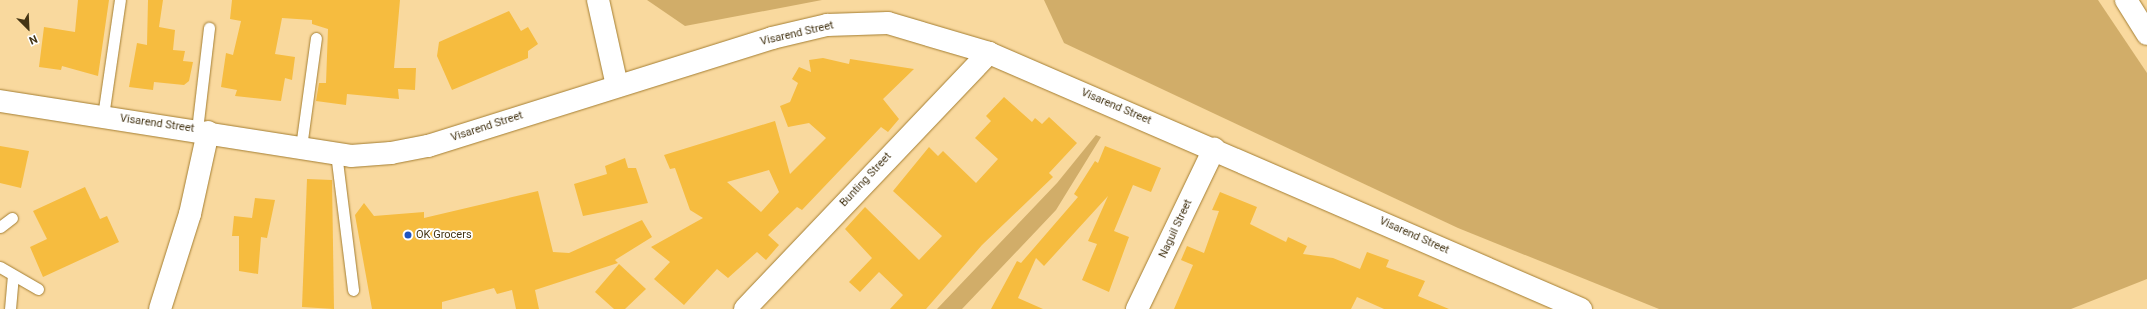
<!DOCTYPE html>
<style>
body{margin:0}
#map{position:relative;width:2147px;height:309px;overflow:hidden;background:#f9d99e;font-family:Roboto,sans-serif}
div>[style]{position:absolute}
.green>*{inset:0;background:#d1ad69}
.building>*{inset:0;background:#f6bc3f}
.roads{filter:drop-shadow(0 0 1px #a47e32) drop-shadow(0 0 1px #a47e32)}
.service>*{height:11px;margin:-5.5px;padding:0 5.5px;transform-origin:5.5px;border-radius:5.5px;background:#fff}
.minor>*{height:22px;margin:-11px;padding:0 11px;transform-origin:11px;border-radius:11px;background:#fff}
.dots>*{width:11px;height:11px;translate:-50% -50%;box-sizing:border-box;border:2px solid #fff;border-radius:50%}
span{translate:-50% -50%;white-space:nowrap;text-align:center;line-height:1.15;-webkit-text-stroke:3.5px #fff;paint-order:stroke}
.street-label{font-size:11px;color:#443414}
.poi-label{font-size:11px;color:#443414}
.left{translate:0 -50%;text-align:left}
.north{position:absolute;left:8px;top:8px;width:40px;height:40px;-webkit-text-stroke:3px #fff;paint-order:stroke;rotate:156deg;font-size:11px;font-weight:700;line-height:16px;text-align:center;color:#443414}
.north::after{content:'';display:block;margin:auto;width:14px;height:18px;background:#443414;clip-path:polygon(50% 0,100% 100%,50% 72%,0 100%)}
</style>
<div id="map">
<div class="green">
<div style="clip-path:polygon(647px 0,822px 0,685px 26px)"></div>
<div style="clip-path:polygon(1044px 0,2098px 0,2147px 73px,2147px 279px,2071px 309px,1659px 309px,1458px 228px,1064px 43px)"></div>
<div style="clip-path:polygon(1096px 135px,1101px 137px,1056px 210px,962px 309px,937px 309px,1057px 183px)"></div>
</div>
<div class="building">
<div style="clip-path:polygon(78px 0,109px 0,98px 76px,62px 66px,61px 70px,39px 67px,44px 27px,75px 32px)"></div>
<div style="clip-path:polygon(148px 0,163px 0,159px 27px,175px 30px,173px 50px,185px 51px,183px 61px,193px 62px,189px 81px,184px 85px,154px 82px,153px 90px,129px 87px,137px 43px,147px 45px)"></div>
<div style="clip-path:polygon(232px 0,400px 0,394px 68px,416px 68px,415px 90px,398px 89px,399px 99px,347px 94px,346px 105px,316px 101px,319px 83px,326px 83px,328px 29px,312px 24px,312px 20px,282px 18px,275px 54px,295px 57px,292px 80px,285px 78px,281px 101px,235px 96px,237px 90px,221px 87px,226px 53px,233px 55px,241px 21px,230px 19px)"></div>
<div style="clip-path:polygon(509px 11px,521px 31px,528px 27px,538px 44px,528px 51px,528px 58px,452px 90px,437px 56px,439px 42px)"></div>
<div style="clip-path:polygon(evenodd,823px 58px,849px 64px,850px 59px,914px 69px,883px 99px,899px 119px,888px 132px,881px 127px,802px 210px,797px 207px,768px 235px,779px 245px,766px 260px,757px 252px,728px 278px,717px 269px,684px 305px,654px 279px,670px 262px,651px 247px,703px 218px,690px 210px,675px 168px,670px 169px,664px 155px,775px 121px,790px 174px,826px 138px,809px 123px,788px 127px,780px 106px,790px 102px,798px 83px,792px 79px,799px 67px,811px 72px,809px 60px,823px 58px,769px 170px,779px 192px,761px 212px,727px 182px,769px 170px)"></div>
<div style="clip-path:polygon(1004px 97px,1032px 122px,1035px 118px,1042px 124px,1049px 117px,1077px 143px,1049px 173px,1053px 177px,982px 245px,926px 309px,890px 309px,903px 295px,879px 272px,860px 292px,849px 282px,872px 258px,845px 229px,865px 207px,919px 260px,942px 236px,893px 191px,929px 147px,938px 156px,943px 151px,976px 183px,998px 159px,975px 138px,991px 121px,986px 116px)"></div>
<div style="clip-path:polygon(0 146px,29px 151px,21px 188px,0 183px)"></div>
<div style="clip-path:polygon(1105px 146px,1161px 168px,1151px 192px,1133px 185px,1114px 231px,1129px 237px,1109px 292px,1082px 280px,1097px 244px,1088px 241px,1108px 196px,1044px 266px,1036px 258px,1018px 298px,1043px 309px,991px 309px,1017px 261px,1021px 263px,1078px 197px,1074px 194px,1095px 161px,1098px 163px)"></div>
<div style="clip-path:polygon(625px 158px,628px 168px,636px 168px,648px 203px,583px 216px,574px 184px,607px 174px,605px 166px)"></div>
<div style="clip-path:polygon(307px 179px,332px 180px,334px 309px,302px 307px)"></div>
<div style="clip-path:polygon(85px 187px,100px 219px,107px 216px,119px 242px,43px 277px,30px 247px,47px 239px,33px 211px)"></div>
<div style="clip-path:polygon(538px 191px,553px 252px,569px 253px,642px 220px,652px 237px,615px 260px,618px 263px,535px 290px,539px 309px,516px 309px,512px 290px,497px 294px,494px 288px,442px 302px,442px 309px,372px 309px,355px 215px,364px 203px,374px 216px,424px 212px,424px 218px)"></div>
<div style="clip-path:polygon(1220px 192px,1257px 207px,1250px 224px,1286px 242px,1288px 237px,1307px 246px,1303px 254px,1333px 258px,1360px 269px,1367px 252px,1389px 260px,1386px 267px,1425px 281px,1418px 296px,1449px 309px,1384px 309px,1357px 297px,1351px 309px,1174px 309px,1193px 265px,1181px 260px,1187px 246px,1204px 253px,1219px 211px,1212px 210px)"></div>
<div style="clip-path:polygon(255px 198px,275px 200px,267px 238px,261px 237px,258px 274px,239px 271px,239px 236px,232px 236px,234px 216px,252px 218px)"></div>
<div style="clip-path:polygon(619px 264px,646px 289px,625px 309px,614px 309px,595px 292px)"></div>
</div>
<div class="roads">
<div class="service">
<div style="left:103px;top:116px;width:117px;rotate:-81.7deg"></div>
<div style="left:197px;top:130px;width:103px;rotate:-83.3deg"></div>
<div style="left:301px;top:147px;width:110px;rotate:-82.2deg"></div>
<div style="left:336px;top:153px;width:138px;rotate:82.9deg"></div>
<div style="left:0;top:227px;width:15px;rotate:-37deg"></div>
<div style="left:0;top:267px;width:44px;rotate:30.1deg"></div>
<div style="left:10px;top:309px;width:32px;rotate:-85deg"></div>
</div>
<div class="minor">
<div style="left:598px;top:0;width:88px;rotate:77.5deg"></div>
<div style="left:2126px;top:0;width:40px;rotate:58deg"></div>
<div style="left:0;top:101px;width:355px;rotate:8.9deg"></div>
<div style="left:351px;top:156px;width:40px;rotate:-4.3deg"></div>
<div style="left:391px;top:153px;width:38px;rotate:-11deg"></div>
<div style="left:428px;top:146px;width:361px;rotate:-17.4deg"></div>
<div style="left:772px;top:38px;width:57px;rotate:-13.3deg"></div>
<div style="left:827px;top:25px;width:61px;rotate:-1.9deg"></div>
<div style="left:888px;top:23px;width:105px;rotate:16.5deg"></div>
<div style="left:989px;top:53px;width:645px;rotate:23.39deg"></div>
<div style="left:160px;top:309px;width:100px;rotate:-72.5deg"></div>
<div style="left:190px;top:214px;width:84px;rotate:-77.6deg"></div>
<div style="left:745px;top:309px;width:354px;rotate:-46.4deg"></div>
<div style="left:1137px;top:309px;width:178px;rotate:-64.3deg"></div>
</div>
</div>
<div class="dots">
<div style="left:408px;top:235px;background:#1f54c1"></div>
</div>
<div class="street-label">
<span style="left:797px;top:34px;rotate:-13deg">Visarend Street</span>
<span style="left:1116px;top:107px;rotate:23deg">Visarend Street</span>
<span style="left:157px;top:124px;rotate:8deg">Visarend Street</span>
<span style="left:487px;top:127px;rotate:-18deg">Visarend Street</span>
<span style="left:866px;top:180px;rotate:-47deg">Bunting Street</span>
<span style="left:1176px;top:229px;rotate:-65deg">Naguil Street</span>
<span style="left:1414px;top:236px;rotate:24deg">Visarend Street</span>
</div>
<div class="poi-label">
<span class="left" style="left:416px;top:235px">OK Grocers</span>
</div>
<div class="north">N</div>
</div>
